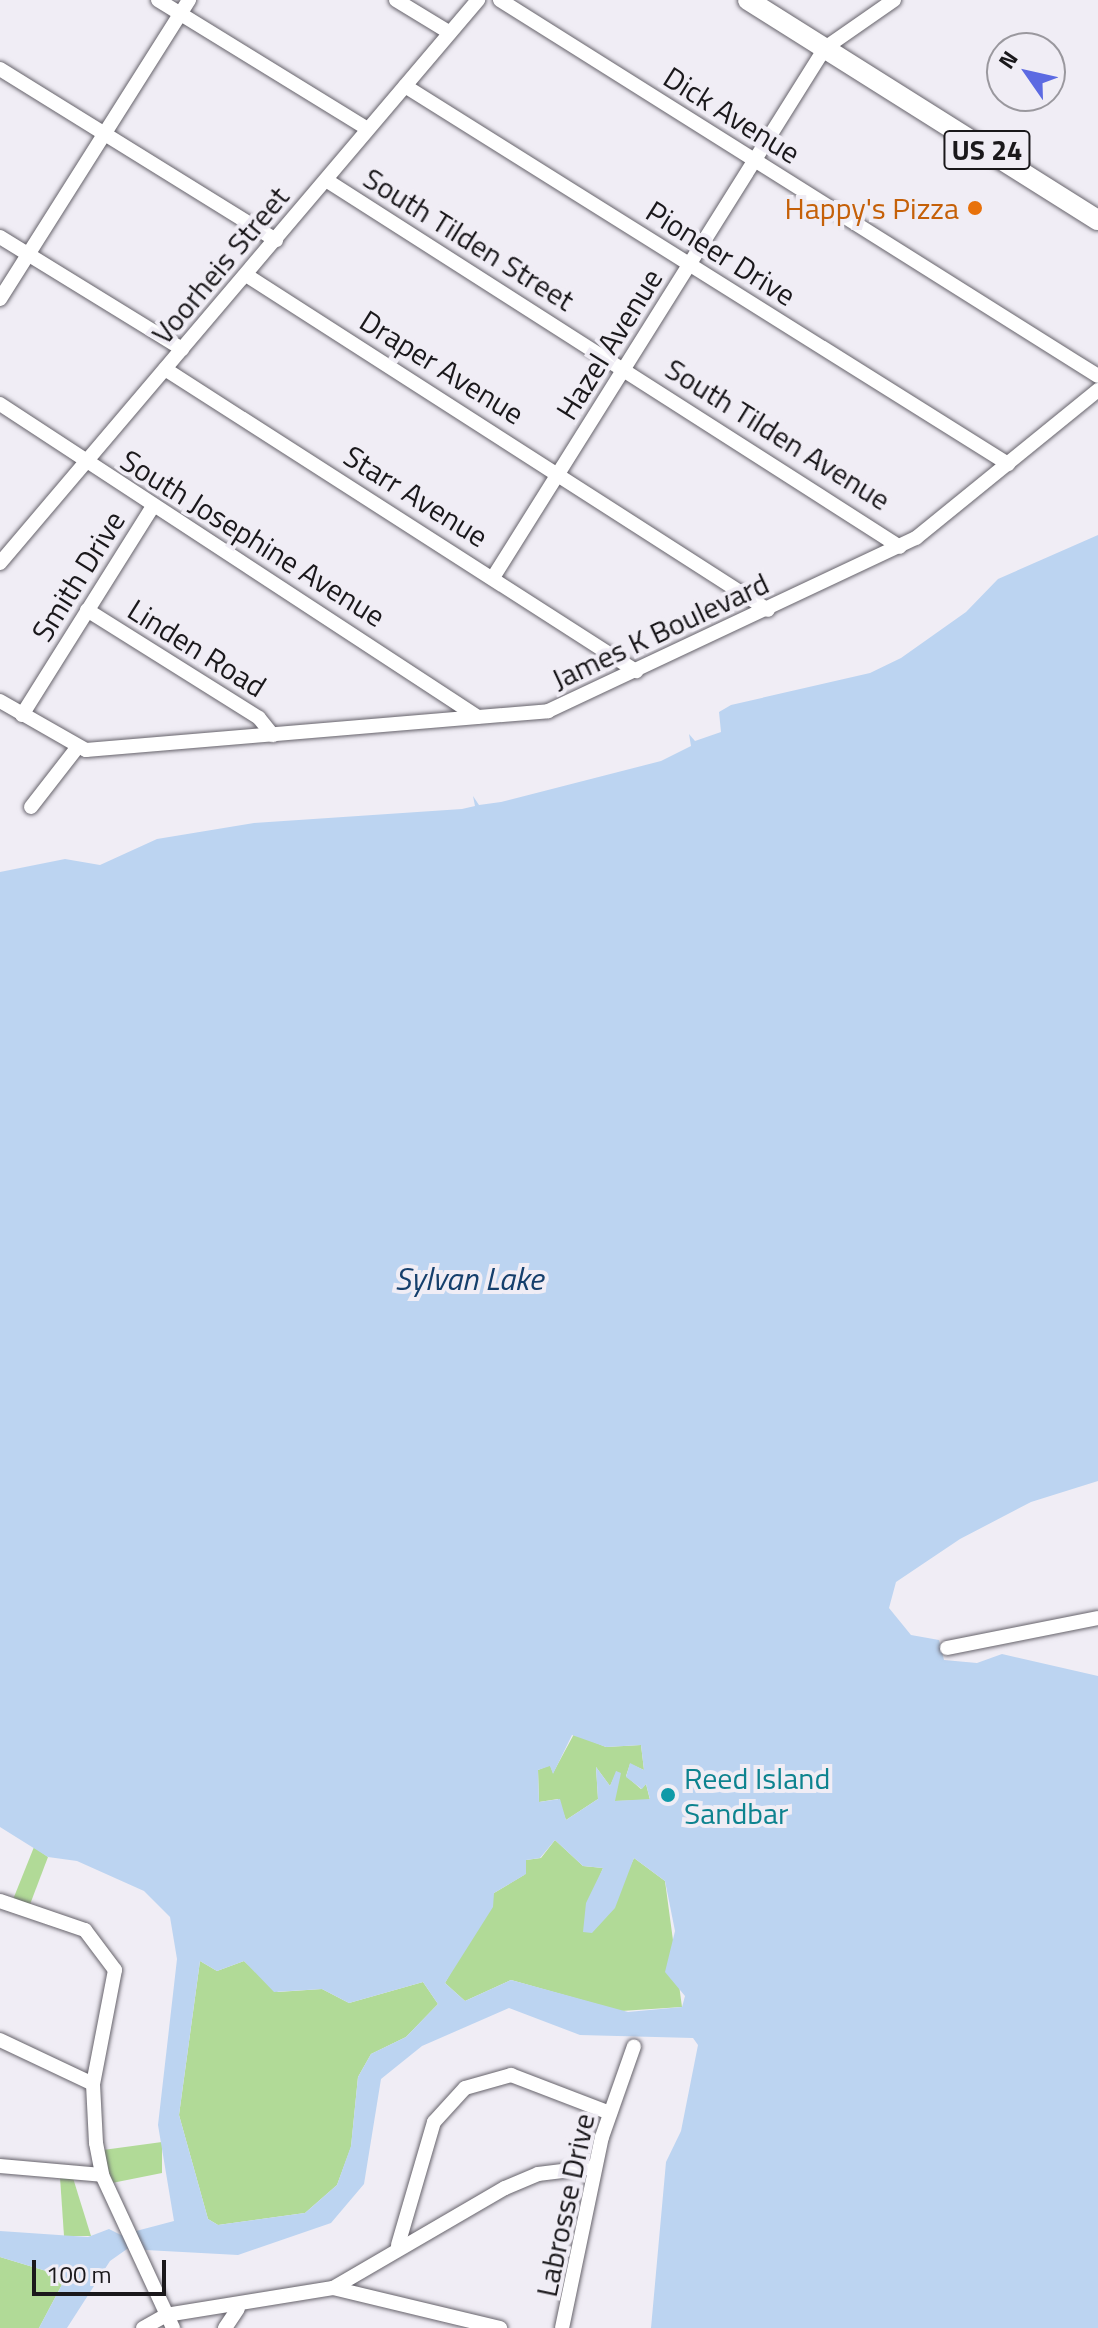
<!DOCTYPE html>
<style>
body{margin:0}
#map{position:relative;width:1098px;height:2328px;overflow:hidden;background:#f0edf5;font-family:"Titillium Web",sans-serif}
div>[style]{position:absolute}
.green>*{inset:0;background:#b1da97}
.water>*{inset:0;background:#bcd4f1}
.roads{filter:drop-shadow(0 0 2px #66636b) drop-shadow(0 0 2px #66636b)}
.minor>*{height:14px;margin:-7px;padding:0 7px;transform-origin:7px;border-radius:7px;background:#fff}
.highway>*{height:20px;margin:-10px;padding:0 10px;transform-origin:10px;border-radius:10px;background:#fff}
.dots>*{width:22px;height:22px;translate:-50% -50%;box-sizing:border-box;border:4px solid #f0edf5;border-radius:50%}
span{translate:-50% -50%;white-space:nowrap;text-align:center;line-height:1.15;-webkit-text-stroke:8px #f0edf5;paint-order:stroke}
.shield-label span{padding:2px 6px;background:#f0edf5;border:2px solid;border-radius:6px;-webkit-text-stroke-width:0}
.shield-label{font-size:28px;color:#1a181b;font-weight:700}
.street-label{font-size:30px;color:#1a181b}
.food-label{font-size:30px;color:#c56008}
.right{translate:-100% -50%;text-align:right}
.culture-label{font-size:30px;color:#0d838f}
.left{translate:0 -50%;text-align:left}
.water-label{font-size:32px;color:#153f6c;font-style:italic}
.north{position:absolute;left:986px;top:32px;width:80px;height:80px;box-sizing:border-box;background:#f0edf5;border:2px solid #9a989e;border-radius:50%;rotate:304deg;font-size:22px;font-weight:700;line-height:32px;text-align:center;color:#1a181b}
.north::after{content:'';display:block;margin:auto;width:28px;height:36px;background:#5c6ae2;clip-path:polygon(50% 0,100% 100%,50% 72%,0 100%)}
.scale{position:absolute;left:32px;top:2260px;width:134px;height:36px;box-sizing:border-box;border:4px solid #1a181b;border-top:0;padding-left:10px;font-size:24px;line-height:28px;white-space:nowrap;color:#1a181b;-webkit-text-stroke:6px #f0edf5;paint-order:stroke}
</style>
<div id="map">
<div class="green">
<div style="clip-path:polygon(574px 1734px,606px 1747px,641px 1745px,644px 1770px,630px 1764px,626px 1776px,641px 1789px,646px 1784px,650px 1800px,614px 1801px,617px 1771px,610px 1786px,596px 1767px,598px 1799px,566px 1820px,558px 1799px,539px 1802px,538px 1770px,550px 1765px,553px 1773px)"></div>
<div style="clip-path:polygon(555px 1840px,583px 1866px,603px 1868px,587px 1907px,587px 1932px,611px 1908px,634px 1858px,665px 1881px,682px 2007px,621px 2011px,511px 1980px,465px 2001px,445px 1983px,494px 1893px,524px 1875px,526px 1860px,541px 1858px)"></div>
<div style="clip-path:polygon(34px 1847px,48px 1857px,29px 1907px,12px 1902px)"></div>
<div style="clip-path:polygon(200px 1961px,217px 1971px,244px 1961px,278px 1992px,322px 1989px,349px 2003px,423px 1982px,438px 2004px,406px 2037px,371px 2054px,358px 2077px,351px 2147px,337px 2185px,305px 2213px,218px 2225px,208px 2219px,179px 2115px)"></div>
<div style="clip-path:polygon(162px 2142px,162px 2173px,112px 2183px,103px 2150px)"></div>
<div style="clip-path:polygon(60px 2177px,73px 2178px,91px 2236px,64px 2236px)"></div>
<div style="clip-path:polygon(0 2257px,66px 2277px,39px 2328px,0 2328px)"></div>
</div>
<div class="water">
<div style="clip-path:polygon(evenodd,1098px 535px,1098px 1481px,1031px 1502px,960px 1539px,896px 1582px,889px 1608px,911px 1635px,939px 1640px,944px 1660px,977px 1663px,1002px 1654px,1098px 1676px,1098px 2328px,651px 2328px,666px 2162px,681px 2131px,698px 2045px,693px 2038px,580px 2035px,509px 2008px,422px 2046px,381px 2079px,364px 2184px,331px 2223px,238px 2255px,127px 2249px,110px 2261px,67px 2328px,39px 2328px,66px 2277px,0 2257px,0 2231px,88px 2237px,109px 2229px,121px 2235px,174px 2221px,158px 2125px,177px 1959px,170px 1917px,144px 1891px,77px 1861px,48px 1857px,0 1827px,0 872px,65px 859px,100px 865px,157px 839px,254px 823px,462px 809px,475px 806px,473px 796px,479px 805px,501px 802px,661px 761px,691px 746px,689px 734px,695px 741px,721px 732px,719px 712px,731px 705px,870px 673px,901px 658px,966px 612px,998px 579px,1098px 535px,572px 1735px,606px 1747px,641px 1745px,644px 1770px,630px 1763px,626px 1777px,642px 1789px,646px 1784px,650px 1799px,615px 1801px,621px 1773px,616px 1771px,610px 1786px,596px 1767px,598px 1799px,566px 1820px,560px 1799px,539px 1802px,538px 1770px,550px 1766px,553px 1774px,572px 1735px,1098px 535px,555px 1840px,583px 1866px,603px 1868px,586px 1903px,583px 1932px,592px 1933px,615px 1908px,634px 1858px,665px 1881px,675px 1931px,665px 1972px,685px 1996px,682px 2007px,628px 2012px,511px 1980px,465px 2001px,445px 1983px,493px 1907px,494px 1893px,526px 1874px,526px 1860px,540px 1858px,555px 1840px,1098px 535px,200px 1961px,217px 1971px,244px 1961px,274px 1992px,322px 1989px,349px 2003px,423px 1982px,438px 2004px,406px 2037px,371px 2054px,358px 2077px,351px 2146px,337px 2185px,305px 2213px,218px 2225px,208px 2219px,179px 2115px,200px 1961px)"></div>
</div>
<div class="roads">
<div class="minor">
<div style="left:158px;top:0;width:246px;rotate:31.6deg"></div>
<div style="left:396px;top:0;width:63px;rotate:31.4deg"></div>
<div style="left:500px;top:0;width:706px;rotate:32.16deg"></div>
<div style="left:0;top:69px;width:325px;rotate:31.8deg"></div>
<div style="left:405px;top:86px;width:712px;rotate:32.08deg"></div>
<div style="left:326px;top:180px;width:681px;rotate:32.59deg"></div>
<div style="left:0;top:237px;width:214px;rotate:31.6deg"></div>
<div style="left:246px;top:275px;width:620px;rotate:32.69deg"></div>
<div style="left:0;top:299px;width:354px;rotate:-57.7deg"></div>
<div style="left:165px;top:369px;width:560px;rotate:32.67deg"></div>
<div style="left:0;top:404px;width:571px;rotate:33.22deg"></div>
<div style="left:0;top:563px;width:739px;rotate:-49.67deg"></div>
<div style="left:494px;top:576px;width:623px;rotate:-57.92deg"></div>
<div style="left:825px;top:48px;width:84px;rotate:-34.8deg"></div>
<div style="left:87px;top:610px;width:203px;rotate:32.1deg"></div>
<div style="left:259px;top:718px;width:22px;rotate:51deg"></div>
<div style="left:0;top:701px;width:99px;rotate:29.7deg"></div>
<div style="left:86px;top:750px;width:464px;rotate:-4.8deg"></div>
<div style="left:548px;top:711px;width:407px;rotate:-25.2deg"></div>
<div style="left:916px;top:538px;width:235px;rotate:-39.1deg"></div>
<div style="left:22px;top:715px;width:247px;rotate:-57.9deg"></div>
<div style="left:31px;top:807px;width:75px;rotate:-52.1deg"></div>
<div style="left:947px;top:1648px;width:154px;rotate:-11.2deg"></div>
<div style="left:0;top:1901px;width:90px;rotate:18.8deg"></div>
<div style="left:85px;top:1930px;width:50px;rotate:53.1deg"></div>
<div style="left:115px;top:1970px;width:116px;rotate:100.9deg"></div>
<div style="left:93px;top:2084px;width:59px;rotate:87.1deg"></div>
<div style="left:96px;top:2143px;width:33px;rotate:79deg"></div>
<div style="left:102px;top:2175px;width:169px;rotate:65.1deg"></div>
<div style="left:0;top:2040px;width:103px;rotate:25.3deg"></div>
<div style="left:0;top:2166px;width:102px;rotate:5deg"></div>
<div style="left:398px;top:2245px;width:128px;rotate:-73.7deg"></div>
<div style="left:434px;top:2122px;width:46px;rotate:-47.6deg"></div>
<div style="left:465px;top:2088px;width:48px;rotate:-15.8deg"></div>
<div style="left:511px;top:2075px;width:106px;rotate:21deg"></div>
<div style="left:333px;top:2288px;width:172px;rotate:13.5deg"></div>
<div style="left:143px;top:2328px;width:26px;rotate:-29deg"></div>
<div style="left:166px;top:2315px;width:169px;rotate:-9.2deg"></div>
<div style="left:333px;top:2288px;width:199px;rotate:-30.2deg"></div>
<div style="left:505px;top:2188px;width:36px;rotate:-23deg"></div>
<div style="left:538px;top:2174px;width:57px;rotate:-7deg"></div>
<div style="left:225px;top:2328px;width:23px;rotate:-56deg"></div>
<div style="left:562px;top:2328px;width:195px;rotate:-78.2deg"></div>
<div style="left:602px;top:2137px;width:96px;rotate:-70.6deg"></div>
</div>
<div class="highway">
<div style="left:748px;top:0;width:413px;rotate:32.2deg"></div>
</div>
</div>
<div class="dots">
<div style="left:975px;top:208px;background:#e8710a"></div>
<div style="left:668px;top:1795px;background:#0f9aa8"></div>
</div>
<div class="shield-label">
<span style="left:987px;top:150px">US 24</span>
</div>
<div class="street-label">
<span style="left:732px;top:115px;rotate:32deg">Dick Avenue</span>
<span style="left:469px;top:239px;rotate:32deg">South Tilden Street</span>
<span style="left:721px;top:253px;rotate:32deg">Pioneer Drive</span>
<span style="left:220px;top:265px;rotate:-50deg">Voorheis Street</span>
<span style="left:609px;top:344px;rotate:-58deg">Hazel Avenue</span>
<span style="left:442px;top:367px;rotate:32deg">Draper Avenue</span>
<span style="left:778px;top:434px;rotate:32deg">South Tilden Avenue</span>
<span style="left:416px;top:496px;rotate:32deg">Starr Avenue</span>
<span style="left:253px;top:538px;rotate:32deg">South Josephine Avenue</span>
<span style="left:78px;top:576px;rotate:-58deg">Smith Drive</span>
<span style="left:660px;top:631px;rotate:-25deg">James K Boulevard</span>
<span style="left:197px;top:648px;rotate:32deg">Linden Road</span>
<span style="left:565px;top:2205px;rotate:-78deg">Labrosse Drive</span>
</div>
<div class="food-label">
<span class="right" style="left:959px;top:208px">Happy's Pizza</span>
</div>
<div class="culture-label">
<span class="left" style="left:684px;top:1795px">Reed Island<br>Sandbar</span>
</div>
<div class="water-label">
<span style="left:469px;top:1278px">Sylvan Lake</span>
</div>
<div class="north">N</div>
<div class="scale">100 m</div>
</div>
